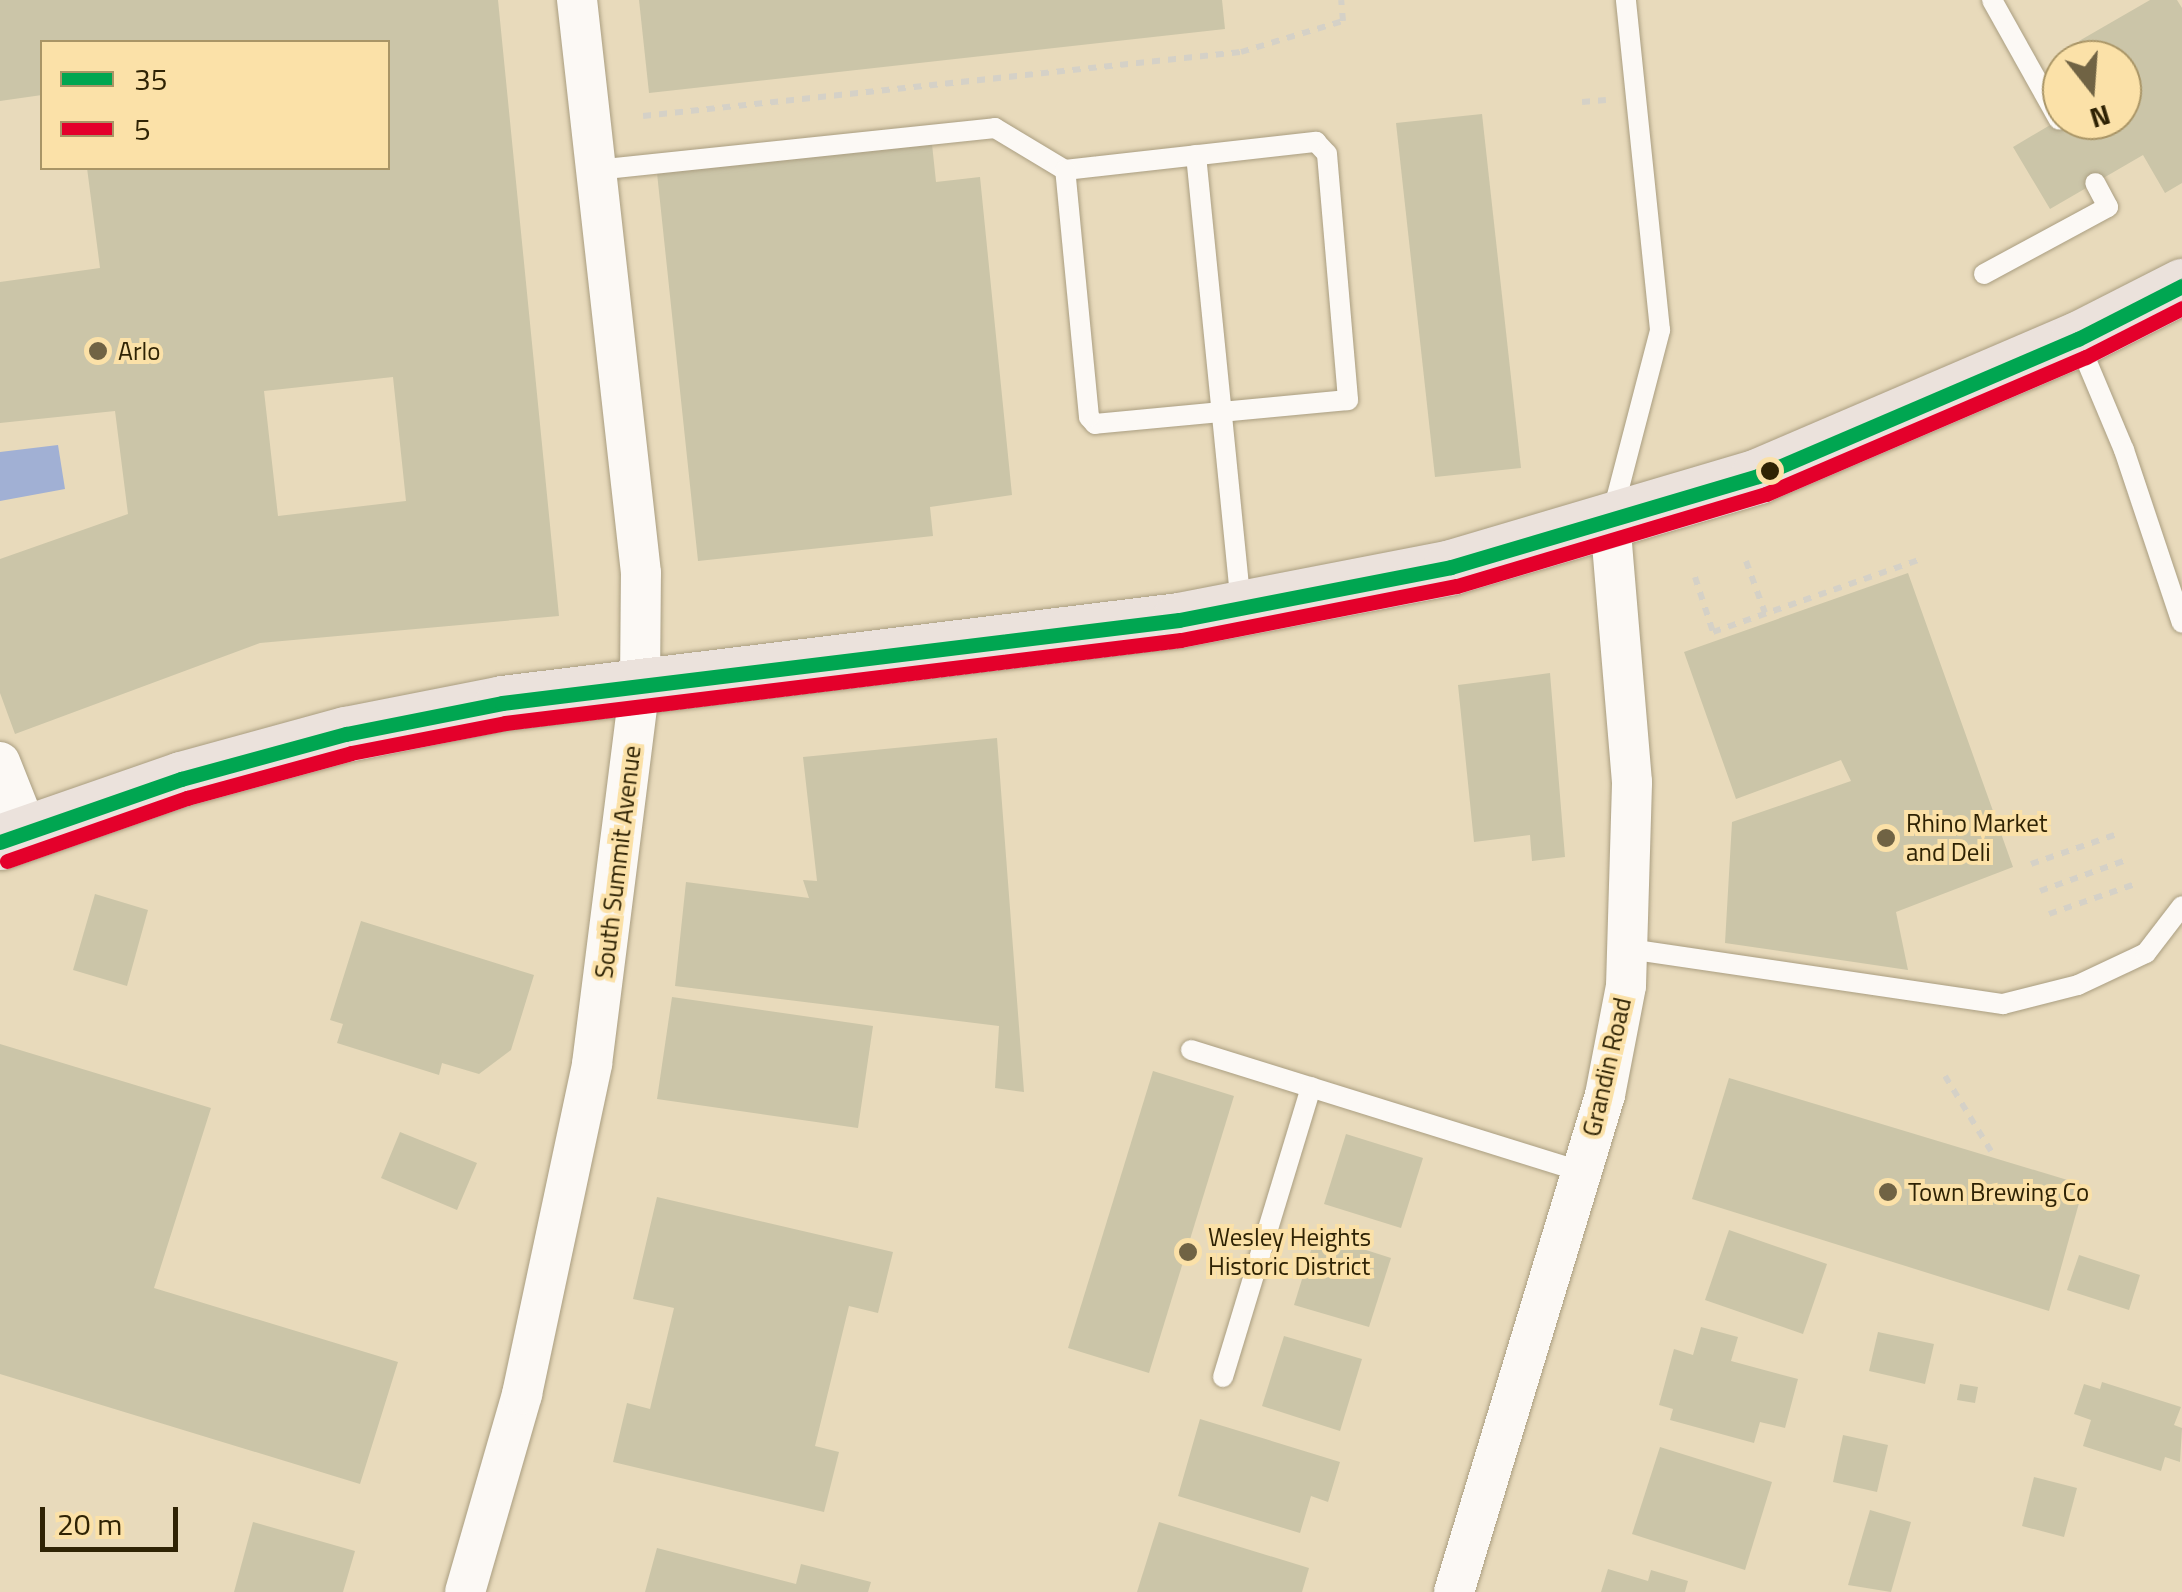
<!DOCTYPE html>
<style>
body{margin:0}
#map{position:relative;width:2182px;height:1592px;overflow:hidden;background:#e8dabb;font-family:"Titillium Web",sans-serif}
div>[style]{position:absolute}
.water>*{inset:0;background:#a1b0d4}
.building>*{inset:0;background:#cbc5a8}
.path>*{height:6px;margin-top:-3px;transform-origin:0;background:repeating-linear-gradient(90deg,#d5d1c7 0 8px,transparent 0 16px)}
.roads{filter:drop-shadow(0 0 2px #aa9e81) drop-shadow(0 0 2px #aa9e81)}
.service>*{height:20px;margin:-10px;padding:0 10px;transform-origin:10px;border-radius:10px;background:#fcf9f5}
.minor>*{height:40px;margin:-20px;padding:0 20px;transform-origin:20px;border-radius:20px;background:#fcf9f5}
.primary>*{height:55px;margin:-27.5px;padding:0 27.5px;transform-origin:27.5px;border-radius:27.5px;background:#ebe2dc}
.bus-1>*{height:15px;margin:-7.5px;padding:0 7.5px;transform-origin:7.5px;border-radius:7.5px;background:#00a651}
.bus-2>*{height:15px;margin:-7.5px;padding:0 7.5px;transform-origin:7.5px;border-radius:7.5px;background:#e4002b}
.dots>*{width:28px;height:28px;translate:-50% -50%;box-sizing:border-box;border:5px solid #fbe1a8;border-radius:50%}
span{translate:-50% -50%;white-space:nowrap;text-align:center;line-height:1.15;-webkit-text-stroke:8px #fbe1a8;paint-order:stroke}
.poi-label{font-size:25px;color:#2f2304}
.left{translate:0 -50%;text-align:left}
.street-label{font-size:25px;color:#2f2304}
.legend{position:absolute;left:40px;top:40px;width:350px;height:130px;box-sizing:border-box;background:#fbe1a8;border:2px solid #a99566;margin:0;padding:12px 18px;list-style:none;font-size:30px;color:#2f2304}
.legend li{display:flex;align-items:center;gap:20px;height:50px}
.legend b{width:50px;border:2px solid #a99566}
.north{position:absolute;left:2042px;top:40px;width:100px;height:100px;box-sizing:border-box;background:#fbe1a8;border:2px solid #a99566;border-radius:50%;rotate:163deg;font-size:28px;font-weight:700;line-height:40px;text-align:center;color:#2f2304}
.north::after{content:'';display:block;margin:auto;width:35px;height:45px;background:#706344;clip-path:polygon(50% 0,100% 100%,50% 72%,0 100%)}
.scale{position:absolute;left:40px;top:1507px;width:138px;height:45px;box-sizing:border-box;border:5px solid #2f2304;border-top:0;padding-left:12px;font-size:30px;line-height:35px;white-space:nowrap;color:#2f2304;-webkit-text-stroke:8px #fbe1a8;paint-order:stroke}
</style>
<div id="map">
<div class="water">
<div style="clip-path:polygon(58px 445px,65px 489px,0 501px,0 452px)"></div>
</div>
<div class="building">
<div style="clip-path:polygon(evenodd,0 0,498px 0,559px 616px,260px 643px,15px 734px,0 693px,0 559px,128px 514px,115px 411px,0 423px,0 282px,100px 268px,87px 168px,388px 168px,388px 42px,42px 42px,42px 95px,0 101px,0 0,393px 377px,406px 501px,278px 516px,264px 391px,393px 377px)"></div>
<div style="clip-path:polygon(639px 0,1222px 0,1225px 29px,649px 93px)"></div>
<div style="clip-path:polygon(2150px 0,2177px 0,2182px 8px,2182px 183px,2165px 193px,2143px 155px,2050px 209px,2013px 147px,2062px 118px,2122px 120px,2122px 60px,2090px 60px,2079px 41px)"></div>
<div style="clip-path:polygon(1482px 114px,1521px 468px,1435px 477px,1396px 123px)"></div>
<div style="clip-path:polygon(932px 144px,936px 182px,980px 177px,1012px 495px,930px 507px,933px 536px,698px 561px,657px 173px)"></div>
<div style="clip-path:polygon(1908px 573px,2013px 867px,1896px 912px,1908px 970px,1725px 943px,1732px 822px,1851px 781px,1841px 760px,1736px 799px,1684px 652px)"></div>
<div style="clip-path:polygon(1550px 673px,1565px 857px,1532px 861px,1530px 835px,1474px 842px,1458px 685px)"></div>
<div style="clip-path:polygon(997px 738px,1024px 1092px,995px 1088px,999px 1026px,675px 986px,686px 882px,809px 898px,803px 880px,817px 881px,803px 757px)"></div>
<div style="clip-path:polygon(95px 894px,148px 910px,127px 986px,73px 970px)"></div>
<div style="clip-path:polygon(361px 921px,534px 975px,511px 1050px,479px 1074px,442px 1063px,439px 1075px,337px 1043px,343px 1024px,330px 1020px)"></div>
<div style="clip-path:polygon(672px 997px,873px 1026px,858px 1128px,657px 1099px)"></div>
<div style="clip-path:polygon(0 1044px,211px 1108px,154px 1288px,398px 1362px,360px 1484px,0 1374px)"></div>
<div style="clip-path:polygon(1153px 1071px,1234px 1096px,1149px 1373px,1068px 1348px)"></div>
<div style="clip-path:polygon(1729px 1078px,2084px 1185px,2049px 1311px,1692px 1199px)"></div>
<div style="clip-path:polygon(400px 1132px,477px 1163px,457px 1210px,381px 1178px)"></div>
<div style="clip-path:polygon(1346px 1134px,1423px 1158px,1401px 1228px,1324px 1204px)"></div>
<div style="clip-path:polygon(657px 1197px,893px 1252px,878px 1313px,849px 1306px,815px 1446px,839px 1452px,824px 1512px,613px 1462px,627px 1403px,650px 1409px,674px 1308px,633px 1299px)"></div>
<div style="clip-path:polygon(1729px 1230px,1827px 1264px,1803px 1334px,1705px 1300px)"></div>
<div style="clip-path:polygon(1316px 1234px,1391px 1258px,1369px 1327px,1294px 1305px)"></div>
<div style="clip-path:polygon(2079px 1255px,2140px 1275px,2129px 1310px,2067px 1290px)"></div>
<div style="clip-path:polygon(1701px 1327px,1738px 1337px,1731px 1361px,1798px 1379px,1785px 1428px,1760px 1422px,1754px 1443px,1670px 1420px,1673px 1409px,1659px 1405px,1674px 1349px,1693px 1355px)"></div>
<div style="clip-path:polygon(1878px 1332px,1934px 1344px,1925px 1384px,1869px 1371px)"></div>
<div style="clip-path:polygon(1284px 1336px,1362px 1359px,1340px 1431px,1262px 1406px)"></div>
<div style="clip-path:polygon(2102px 1382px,2181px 1407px,2174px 1425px,2182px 1428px,2180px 1462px,2165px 1457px,2161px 1471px,2083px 1446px,2091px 1420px,2074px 1414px,2084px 1384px,2100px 1389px)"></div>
<div style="clip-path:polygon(1960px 1384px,1978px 1387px,1975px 1403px,1957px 1400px)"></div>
<div style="clip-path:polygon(1200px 1419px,1340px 1462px,1328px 1502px,1311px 1496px,1300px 1533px,1178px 1496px)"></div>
<div style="clip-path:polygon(1843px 1435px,1888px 1445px,1877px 1492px,1833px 1482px)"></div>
<div style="clip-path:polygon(1660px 1447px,1772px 1482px,1745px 1570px,1632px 1534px)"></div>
<div style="clip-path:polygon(2034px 1477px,2077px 1488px,2064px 1537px,2022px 1526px)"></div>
<div style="clip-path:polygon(1870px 1510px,1911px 1522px,1891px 1592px,1848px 1585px)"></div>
<div style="clip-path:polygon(253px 1522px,355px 1551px,343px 1592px,234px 1592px)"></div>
<div style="clip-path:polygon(1159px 1522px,1309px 1568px,1302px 1592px,1137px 1592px)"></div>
<div style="clip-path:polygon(657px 1548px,796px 1584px,801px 1564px,871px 1582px,868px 1592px,645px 1592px)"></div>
<div style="clip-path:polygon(1608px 1569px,1648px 1581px,1651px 1570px,1688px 1581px,1685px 1592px,1601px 1592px)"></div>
</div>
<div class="path">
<div style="left:1582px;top:102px;width:24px;rotate:-5deg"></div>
<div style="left:643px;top:116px;width:601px;rotate:-6.11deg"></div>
<div style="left:1241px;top:52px;width:107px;rotate:-16.9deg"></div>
<div style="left:1343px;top:21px;width:21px;rotate:-95deg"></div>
<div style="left:1746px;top:561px;width:55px;rotate:69.9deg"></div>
<div style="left:1695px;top:577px;width:58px;rotate:71.9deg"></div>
<div style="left:1713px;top:632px;width:220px;rotate:-19.3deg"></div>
<div style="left:2031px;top:864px;width:94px;rotate:-19.2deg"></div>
<div style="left:2040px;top:891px;width:95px;rotate:-19.8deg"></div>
<div style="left:2049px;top:914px;width:94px;rotate:-19.2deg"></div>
<div style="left:1945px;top:1076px;width:88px;rotate:58.5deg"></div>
</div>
<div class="roads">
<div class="service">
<div style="left:1992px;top:0;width:137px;rotate:60.8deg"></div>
<div style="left:1196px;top:155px;width:451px;rotate:84.3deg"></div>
<div style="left:596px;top:170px;width:401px;rotate:-6deg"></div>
<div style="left:995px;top:128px;width:82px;rotate:31deg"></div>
<div style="left:1065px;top:170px;width:253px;rotate:-6.4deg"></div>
<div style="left:1316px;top:142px;width:16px;rotate:47deg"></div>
<div style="left:1327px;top:154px;width:247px;rotate:85.1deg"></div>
<div style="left:1348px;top:400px;width:254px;rotate:174.6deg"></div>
<div style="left:1095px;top:424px;width:9px;rotate:-131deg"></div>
<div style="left:1089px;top:417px;width:248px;rotate:-95.5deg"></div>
<div style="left:1984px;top:274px;width:141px;rotate:-28.4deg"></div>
<div style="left:2108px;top:207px;width:27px;rotate:-118deg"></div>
<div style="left:2079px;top:343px;width:116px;rotate:67.2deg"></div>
<div style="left:2124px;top:450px;width:182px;rotate:71.5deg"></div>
<div style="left:1613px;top:511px;width:187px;rotate:-75.4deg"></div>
<div style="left:1660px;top:330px;width:332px;rotate:-95.9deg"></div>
<div style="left:1629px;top:949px;width:378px;rotate:8.4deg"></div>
<div style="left:2003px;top:1004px;width:77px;rotate:-14.2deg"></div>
<div style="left:2078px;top:985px;width:75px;rotate:-25.2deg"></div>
<div style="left:2146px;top:953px;width:59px;rotate:-52.5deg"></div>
<div style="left:1191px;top:1050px;width:410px;rotate:17.3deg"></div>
<div style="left:1223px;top:1377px;width:303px;rotate:-73.1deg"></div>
</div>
<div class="minor">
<div style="left:0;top:762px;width:73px;rotate:68.3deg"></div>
<div style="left:465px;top:1592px;width:206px;rotate:-73.9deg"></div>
<div style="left:522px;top:1394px;width:337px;rotate:-78deg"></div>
<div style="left:592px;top:1064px;width:384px;rotate:-82.8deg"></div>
<div style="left:640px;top:683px;width:110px;rotate:-89.5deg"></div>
<div style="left:641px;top:573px;width:577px;rotate:-96.37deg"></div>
<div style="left:1454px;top:1592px;width:519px;rotate:-73.1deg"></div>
<div style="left:1605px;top:1095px;width:111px;rotate:-79.1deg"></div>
<div style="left:1626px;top:986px;width:204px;rotate:-88.3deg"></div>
<div style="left:1632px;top:782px;width:261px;rotate:-94.8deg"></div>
</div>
<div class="primary">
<div style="left:0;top:842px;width:192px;rotate:-19.2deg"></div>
<div style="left:181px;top:779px;width:171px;rotate:-15.3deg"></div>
<div style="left:346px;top:734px;width:159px;rotate:-11.2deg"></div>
<div style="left:502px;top:703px;width:682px;rotate:-6.99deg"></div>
<div style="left:1179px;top:620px;width:277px;rotate:-11deg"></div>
<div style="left:1451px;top:567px;width:320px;rotate:-16.5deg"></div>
<div style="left:1758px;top:476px;width:348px;rotate:-23.2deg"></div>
<div style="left:2078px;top:339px;width:117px;rotate:-27deg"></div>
</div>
</div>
<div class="bus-1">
<div style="left:0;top:842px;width:192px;rotate:-19.2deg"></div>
<div style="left:181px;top:779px;width:171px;rotate:-15.3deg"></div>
<div style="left:346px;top:734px;width:159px;rotate:-11.2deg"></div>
<div style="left:502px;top:703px;width:682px;rotate:-6.99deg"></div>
<div style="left:1179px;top:620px;width:277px;rotate:-11deg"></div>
<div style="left:1451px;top:567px;width:320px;rotate:-16.5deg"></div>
<div style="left:1758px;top:476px;width:348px;rotate:-23.2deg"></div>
<div style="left:2078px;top:339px;width:117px;rotate:-27deg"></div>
</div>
<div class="bus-2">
<div style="left:7px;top:861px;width:191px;rotate:-19.3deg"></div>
<div style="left:187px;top:798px;width:170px;rotate:-15.3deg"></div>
<div style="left:351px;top:753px;width:157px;rotate:-11deg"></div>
<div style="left:505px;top:723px;width:681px;rotate:-7deg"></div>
<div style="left:1181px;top:640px;width:281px;rotate:-11.1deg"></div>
<div style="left:1457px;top:586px;width:322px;rotate:-16.6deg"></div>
<div style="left:1766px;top:494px;width:348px;rotate:-23.2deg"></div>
<div style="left:2086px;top:357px;width:108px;rotate:-27deg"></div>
</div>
<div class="dots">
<div style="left:98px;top:351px;background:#706344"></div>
<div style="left:1770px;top:471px;background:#2f2304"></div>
<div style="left:1886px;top:838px;background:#706344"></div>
<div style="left:1888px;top:1192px;background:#706344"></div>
<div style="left:1188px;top:1252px;background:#706344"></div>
</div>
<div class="poi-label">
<span class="left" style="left:118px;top:351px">Arlo</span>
<span class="left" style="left:1906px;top:838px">Rhino Market<br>and Deli</span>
<span class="left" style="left:1908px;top:1192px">Town Brewing Co</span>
<span class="left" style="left:1208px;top:1252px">Wesley Heights<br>Historic District</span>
</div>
<div class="street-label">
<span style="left:618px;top:862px;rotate:-83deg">South Summit Avenue</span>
<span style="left:1607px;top:1067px;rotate:-77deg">Grandin Road</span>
</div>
<ul class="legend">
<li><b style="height:12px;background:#00a651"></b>35</li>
<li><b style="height:12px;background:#e4002b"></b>5</li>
</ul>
<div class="north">N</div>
<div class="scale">20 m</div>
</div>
